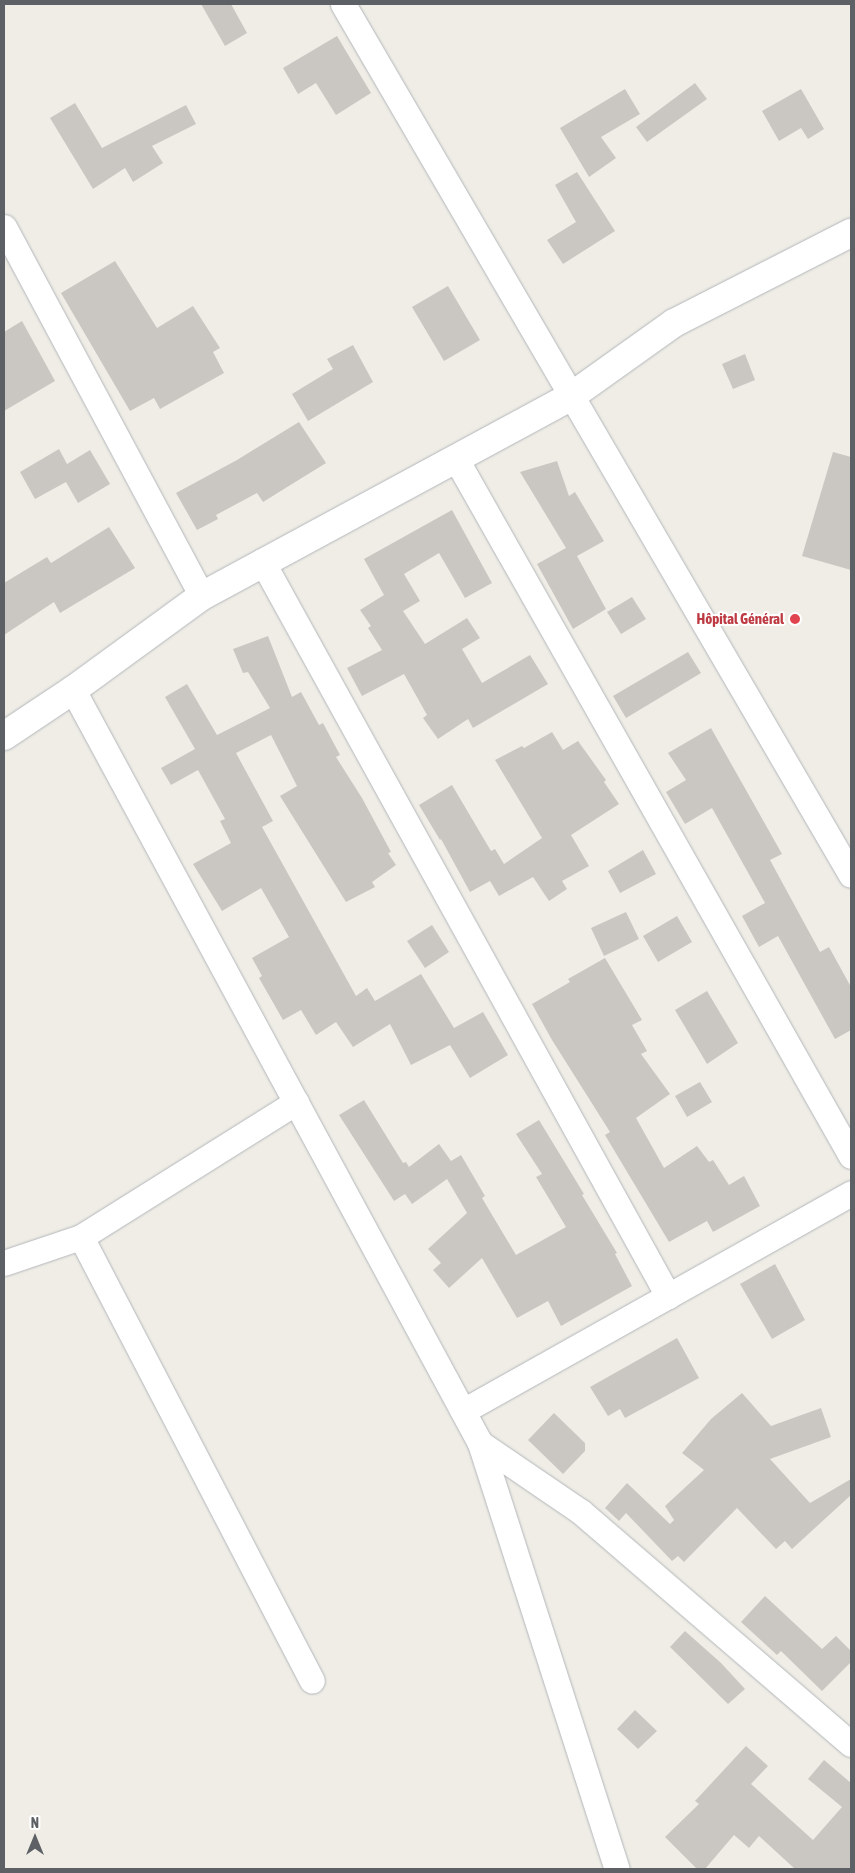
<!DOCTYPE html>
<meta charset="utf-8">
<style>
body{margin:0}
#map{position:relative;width:855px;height:1873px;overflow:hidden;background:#efede6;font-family:"Asap Condensed",sans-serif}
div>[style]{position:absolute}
.building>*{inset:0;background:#cac7c3}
.roads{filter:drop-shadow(0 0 1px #b3b6ba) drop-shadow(0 0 1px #b3b6ba)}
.minor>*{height:25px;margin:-12.5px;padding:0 12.5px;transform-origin:12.5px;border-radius:12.5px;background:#fff}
.tertiary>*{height:28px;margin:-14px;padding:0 14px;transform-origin:14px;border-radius:14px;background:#fff}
.dots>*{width:14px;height:14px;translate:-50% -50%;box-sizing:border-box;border:2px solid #fff;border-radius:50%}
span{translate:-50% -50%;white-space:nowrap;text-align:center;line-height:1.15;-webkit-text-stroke:4px #fff;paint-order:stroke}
.health-label{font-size:15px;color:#be3a42;font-weight:700}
.right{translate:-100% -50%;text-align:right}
.frame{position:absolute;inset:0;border:5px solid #5d6166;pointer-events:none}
.north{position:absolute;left:10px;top:1813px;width:50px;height:50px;-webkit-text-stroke:4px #fff;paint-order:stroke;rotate:0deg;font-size:14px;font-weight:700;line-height:20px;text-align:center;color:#5d6166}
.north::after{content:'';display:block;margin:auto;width:18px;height:22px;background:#5d6166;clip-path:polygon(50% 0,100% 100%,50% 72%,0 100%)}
</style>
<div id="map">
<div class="building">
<div style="clip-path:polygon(201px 4px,231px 4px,247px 33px,225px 46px)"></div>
<div style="clip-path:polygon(337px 36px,371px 93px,336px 115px,316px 83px,298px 94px,283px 68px)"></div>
<div style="clip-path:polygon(695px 83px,707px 99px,647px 142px,636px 127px)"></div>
<div style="clip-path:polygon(625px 89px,640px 114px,601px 137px,616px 158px,589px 177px,560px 128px)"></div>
<div style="clip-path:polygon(801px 89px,824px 129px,808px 139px,801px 128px,779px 141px,762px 111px)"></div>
<div style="clip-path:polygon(75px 103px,102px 148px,186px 105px,196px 124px,152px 146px,163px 163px,133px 182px,125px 168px,93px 189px,50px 118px)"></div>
<div style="clip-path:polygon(577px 172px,615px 231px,563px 264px,547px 240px,576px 222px,555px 185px)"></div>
<div style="clip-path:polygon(115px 261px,157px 328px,193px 306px,220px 348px,213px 352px,224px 373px,160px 409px,154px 398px,130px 411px,61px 293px)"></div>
<div style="clip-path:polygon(448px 286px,480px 340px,444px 361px,412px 307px)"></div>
<div style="clip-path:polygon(22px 321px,55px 381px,4px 411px,4px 332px)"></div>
<div style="clip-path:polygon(353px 345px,373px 382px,308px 421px,292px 394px,333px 369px,327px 359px)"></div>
<div style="clip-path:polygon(745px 354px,755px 380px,733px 389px,722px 364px)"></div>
<div style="clip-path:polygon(299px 422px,326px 463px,263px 502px,257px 493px,216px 515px,218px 519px,197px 530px,176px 493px,237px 460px)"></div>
<div style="clip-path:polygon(59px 449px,67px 464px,90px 450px,110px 484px,78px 503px,66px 482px,35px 499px,20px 472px)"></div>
<div style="clip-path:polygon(833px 452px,851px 457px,851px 570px,802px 556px)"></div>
<div style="clip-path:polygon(557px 461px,569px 496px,575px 492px,604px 541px,577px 556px,606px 609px,573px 629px,537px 564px,566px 548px,520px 472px)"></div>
<div style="clip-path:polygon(452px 510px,492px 583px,465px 598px,439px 553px,404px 574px,420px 601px,403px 611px,425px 644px,467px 618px,480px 638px,462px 649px,482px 683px,530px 655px,548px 684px,473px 728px,468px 719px,438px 739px,423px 718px,427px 715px,404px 674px,362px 696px,347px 668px,382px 650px,368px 628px,371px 626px,360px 610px,384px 595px,364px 559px)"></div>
<div style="clip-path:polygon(109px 527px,135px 568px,60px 613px,54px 602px,4px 635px,4px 583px,47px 557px,51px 563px)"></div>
<div style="clip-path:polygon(632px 597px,646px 619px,621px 634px,607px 612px)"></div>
<div style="clip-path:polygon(268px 636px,292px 697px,301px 692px,319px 725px,323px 723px,340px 755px,336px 757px,362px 798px,391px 852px,388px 853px,396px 865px,372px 882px,375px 887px,346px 902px,280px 796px,297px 786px,271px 735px,236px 753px,273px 821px,262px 827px,356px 996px,367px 988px,375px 1001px,421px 974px,454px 1028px,483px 1012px,508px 1055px,470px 1078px,450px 1045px,411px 1065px,390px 1024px,353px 1047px,336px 1022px,316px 1035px,301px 1010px,283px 1020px,259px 978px,262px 976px,252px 958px,289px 937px,261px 888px,222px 911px,193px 864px,231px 843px,220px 821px,225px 819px,198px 770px,171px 785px,161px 768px,195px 749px,165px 697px,187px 684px,217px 735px,270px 708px,248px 672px,243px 673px,233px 649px)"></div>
<div style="clip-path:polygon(688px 652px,701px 673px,626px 718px,613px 696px)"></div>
<div style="clip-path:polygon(711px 728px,782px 854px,770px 860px,820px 952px,829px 947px,851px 987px,851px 1030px,835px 1039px,778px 936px,759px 947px,742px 916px,765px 903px,712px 808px,685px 824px,666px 792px,686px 780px,668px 753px)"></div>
<div style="clip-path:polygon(552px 732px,563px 750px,578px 741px,606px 780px,604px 782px,619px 804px,571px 835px,589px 866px,562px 881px,567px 889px,549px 901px,533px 877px,499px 896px,490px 881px,470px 892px,441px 839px,440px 840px,419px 805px,452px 785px,491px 851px,495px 849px,504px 864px,542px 838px,495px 760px,522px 746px,524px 748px)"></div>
<div style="clip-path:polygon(643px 850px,656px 874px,620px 893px,608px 871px)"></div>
<div style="clip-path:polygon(626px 912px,639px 939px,604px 956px,591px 928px)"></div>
<div style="clip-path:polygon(677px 916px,692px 942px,658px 962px,643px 936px)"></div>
<div style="clip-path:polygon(432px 925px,449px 952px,425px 968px,407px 941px)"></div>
<div style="clip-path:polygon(605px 958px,642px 1020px,632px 1025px,647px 1051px,641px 1054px,670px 1094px,636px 1118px,664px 1168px,697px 1146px,709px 1162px,713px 1160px,729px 1185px,744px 1176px,760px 1206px,713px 1232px,707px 1221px,669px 1242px,605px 1135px,610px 1132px,552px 1040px,532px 1004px,570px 982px,568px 979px)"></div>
<div style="clip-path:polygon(707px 991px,738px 1043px,707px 1064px,675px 1010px)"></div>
<div style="clip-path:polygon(700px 1082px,712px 1102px,687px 1117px,675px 1096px)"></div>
<div style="clip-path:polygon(364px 1100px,403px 1163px,406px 1162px,409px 1167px,439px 1144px,451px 1161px,461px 1155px,485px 1196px,482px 1198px,516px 1255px,566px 1227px,536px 1177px,542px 1174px,516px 1134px,539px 1120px,584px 1194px,582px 1195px,617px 1253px,615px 1254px,632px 1286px,561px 1326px,548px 1301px,517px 1318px,482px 1258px,449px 1288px,433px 1270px,441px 1263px,428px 1249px,467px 1213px,447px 1179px,412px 1204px,405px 1194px,394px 1201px,339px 1115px)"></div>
<div style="clip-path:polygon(775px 1264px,805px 1320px,772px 1339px,740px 1284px)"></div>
<div style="clip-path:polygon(677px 1338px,699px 1378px,625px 1418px,620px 1409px,608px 1416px,590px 1387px)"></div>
<div style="clip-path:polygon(742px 1393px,771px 1426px,821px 1408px,831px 1437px,770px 1459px,810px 1503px,851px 1479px,851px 1495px,792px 1549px,785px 1541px,776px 1549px,737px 1508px,684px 1562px,678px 1556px,672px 1561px,626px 1513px,619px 1521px,605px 1508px,627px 1483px,670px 1524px,674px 1520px,665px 1506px,704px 1470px,682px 1453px,711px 1419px)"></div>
<div style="clip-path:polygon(554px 1413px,585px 1443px,585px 1451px,563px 1474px,528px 1440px)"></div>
<div style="clip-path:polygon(765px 1596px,822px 1649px,836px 1636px,851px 1651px,851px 1662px,822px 1691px,781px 1651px,777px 1655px,741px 1622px)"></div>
<div style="clip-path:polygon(685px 1631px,721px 1663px,745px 1689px,728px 1704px,670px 1647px)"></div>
<div style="clip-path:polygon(635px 1710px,657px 1731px,638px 1749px,617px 1729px)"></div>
<div style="clip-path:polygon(746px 1746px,768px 1766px,751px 1784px,813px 1840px,842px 1807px,808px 1779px,824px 1760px,851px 1783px,851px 1869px,795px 1869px,759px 1836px,749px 1848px,734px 1835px,705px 1869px,697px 1869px,665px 1837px,699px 1804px,695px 1801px)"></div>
</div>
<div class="roads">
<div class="minor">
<div style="left:343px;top:4px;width:1008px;rotate:59.75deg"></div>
<div style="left:4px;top:227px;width:419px;rotate:61.8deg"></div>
<div style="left:456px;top:459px;width:801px;rotate:60.46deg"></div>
<div style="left:262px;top:561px;width:840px;rotate:61.08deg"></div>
<div style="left:73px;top:690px;width:856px;rotate:61.61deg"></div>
<div style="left:480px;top:1443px;width:447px;rotate:72.2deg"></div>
<div style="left:81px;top:1237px;width:500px;rotate:62.51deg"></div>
<div style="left:4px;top:1263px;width:81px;rotate:-18.7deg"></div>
<div style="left:81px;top:1237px;width:254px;rotate:-32.1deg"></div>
<div style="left:463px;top:1411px;width:445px;rotate:-29.3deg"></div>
<div style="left:480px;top:1443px;width:122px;rotate:34.3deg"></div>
<div style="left:581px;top:1512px;width:356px;rotate:40.7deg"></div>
</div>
<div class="tertiary">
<div style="left:4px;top:736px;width:83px;rotate:-33.7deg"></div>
<div style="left:73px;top:690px;width:160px;rotate:-36.1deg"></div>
<div style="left:202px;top:596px;width:422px;rotate:-28.4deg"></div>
<div style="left:573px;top:395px;width:124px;rotate:-35.5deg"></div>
<div style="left:674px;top:323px;width:199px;rotate:-27deg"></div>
</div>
</div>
<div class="dots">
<div style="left:795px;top:619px;background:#e0444e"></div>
</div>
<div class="health-label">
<span class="right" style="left:784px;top:619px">Hôpital Général</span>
</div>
<div class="frame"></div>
<div class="north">N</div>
</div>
